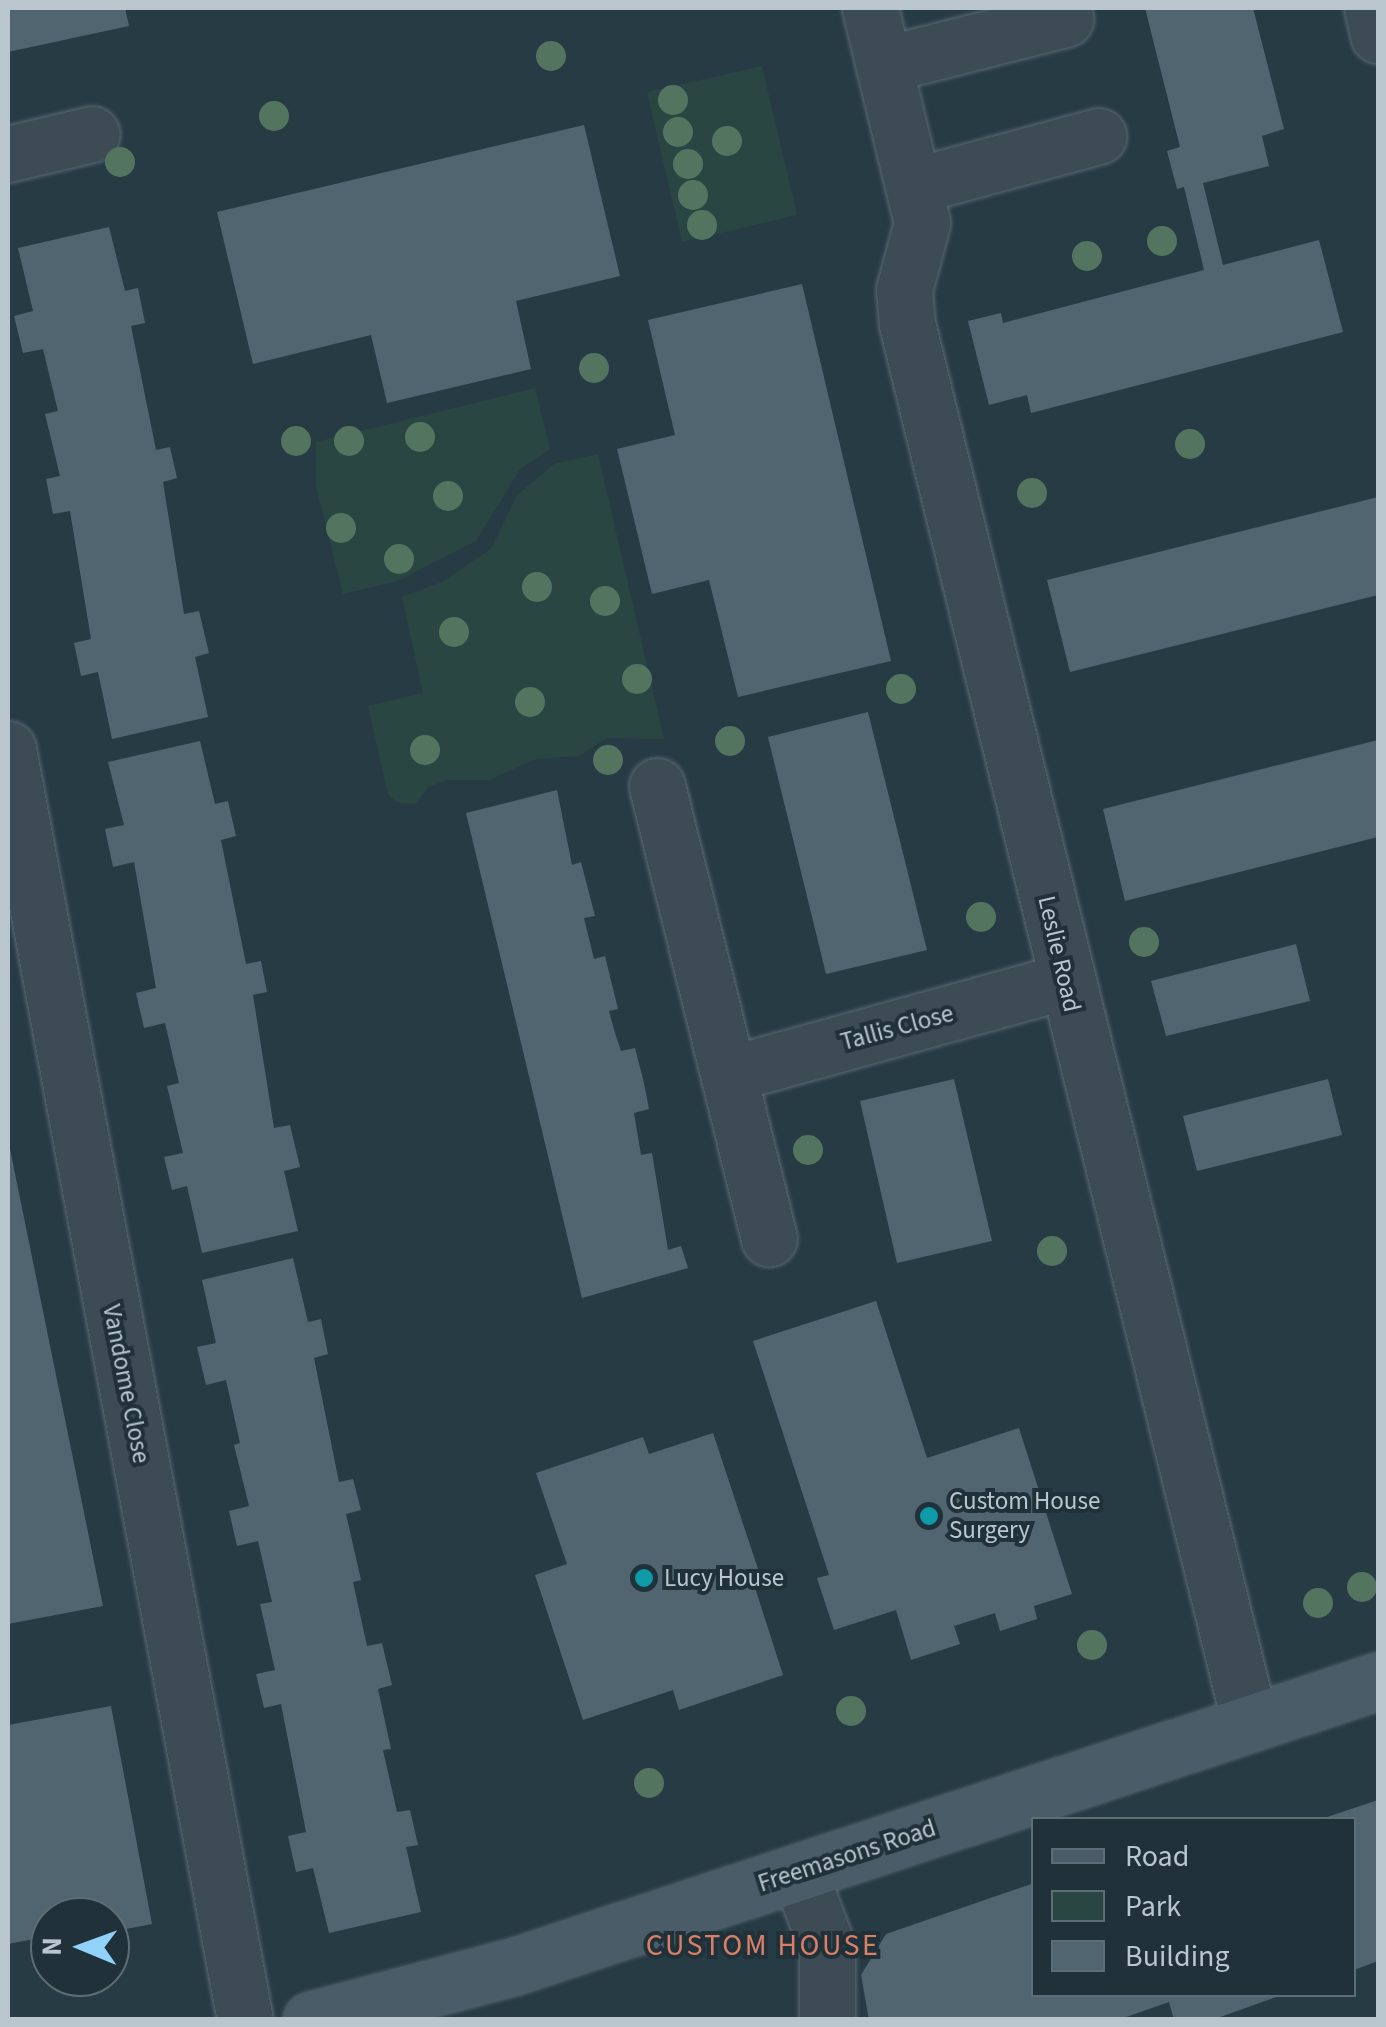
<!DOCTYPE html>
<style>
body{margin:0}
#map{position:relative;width:1386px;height:2027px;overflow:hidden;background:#273b45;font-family:"Source Sans 3",sans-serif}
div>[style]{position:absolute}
.green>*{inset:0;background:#294643}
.building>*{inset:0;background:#506570}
.roads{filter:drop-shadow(0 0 2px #5a6972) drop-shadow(0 0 2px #5a6972)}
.street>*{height:55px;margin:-27.5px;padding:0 27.5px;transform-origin:27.5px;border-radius:27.5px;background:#3c4b54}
.secondary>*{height:55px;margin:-27.5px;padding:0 27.5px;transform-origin:27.5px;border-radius:27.5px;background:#4a5c67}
.trees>*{width:30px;height:30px;margin:-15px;border-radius:50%;background:#537560}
.dots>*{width:28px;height:28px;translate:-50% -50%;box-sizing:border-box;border:5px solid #20313a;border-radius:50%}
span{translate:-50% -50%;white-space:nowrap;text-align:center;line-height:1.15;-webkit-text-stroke:8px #20313a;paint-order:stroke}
.street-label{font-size:25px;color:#b9c6ce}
.poi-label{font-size:25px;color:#b9c6ce}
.left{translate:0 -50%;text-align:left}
.quarter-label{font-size:30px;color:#da8068;letter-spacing:2.5px}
.frame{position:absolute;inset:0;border:10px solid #b9c6ce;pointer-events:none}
.legend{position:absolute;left:1031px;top:1817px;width:325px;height:180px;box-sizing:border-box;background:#20313a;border:2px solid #5d6d75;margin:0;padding:12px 18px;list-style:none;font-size:30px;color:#b9c6ce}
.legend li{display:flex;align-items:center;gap:20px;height:50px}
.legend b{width:50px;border:2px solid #5d6d75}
.north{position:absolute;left:30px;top:1897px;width:100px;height:100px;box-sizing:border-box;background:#20313a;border:2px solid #5d6d75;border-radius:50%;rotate:271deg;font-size:28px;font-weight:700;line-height:40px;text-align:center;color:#b9c6ce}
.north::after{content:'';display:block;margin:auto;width:35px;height:45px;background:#91d2fb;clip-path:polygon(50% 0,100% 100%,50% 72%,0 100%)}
</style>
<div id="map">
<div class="green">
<div style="clip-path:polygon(762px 66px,797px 215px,682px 242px,647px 92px)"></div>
<div style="clip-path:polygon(535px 388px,550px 449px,520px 469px,476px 541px,398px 581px,343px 594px,316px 486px,316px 442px)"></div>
<div style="clip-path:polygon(598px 454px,664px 739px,607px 738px,579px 756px,536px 759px,489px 780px,447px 780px,429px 787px,415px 804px,396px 802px,388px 794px,368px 706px,423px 693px,402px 597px,442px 582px,492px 548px,517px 495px,554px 464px)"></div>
</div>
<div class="building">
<div style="clip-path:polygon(8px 8px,125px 8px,129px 26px,8px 52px)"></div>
<div style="clip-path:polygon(1145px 8px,1253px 8px,1284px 129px,1262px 136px,1269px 166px,1203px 183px,1223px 265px,1319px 240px,1343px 332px,1031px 413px,1027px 395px,989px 405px,968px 321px,1001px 313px,1003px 323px,1204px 270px,1184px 187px,1177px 189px,1167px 151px,1180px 147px)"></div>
<div style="clip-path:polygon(584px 125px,620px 276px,516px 301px,531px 369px,387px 403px,371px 335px,253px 364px,217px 212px)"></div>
<div style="clip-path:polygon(109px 227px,125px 291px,138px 288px,145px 323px,131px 326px,156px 450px,170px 447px,177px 478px,163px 482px,184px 614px,199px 611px,209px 653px,195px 657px,208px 717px,112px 739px,98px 672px,81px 676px,74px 643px,91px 639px,70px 511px,53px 514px,46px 479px,60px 476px,45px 414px,58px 411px,43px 349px,23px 353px,14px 316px,33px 311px,18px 248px)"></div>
<div style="clip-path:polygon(802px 284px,891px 661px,738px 697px,709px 580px,652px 594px,617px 449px,675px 435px,648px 320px)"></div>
<div style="clip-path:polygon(1378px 497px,1378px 595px,1070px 672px,1047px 580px)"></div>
<div style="clip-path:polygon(868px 712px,927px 950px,826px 974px,768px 737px)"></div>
<div style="clip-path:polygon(1378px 740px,1378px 837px,1125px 901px,1103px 809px)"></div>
<div style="clip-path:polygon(200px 741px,215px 804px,228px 801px,236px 836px,221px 840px,246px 964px,261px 961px,267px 992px,253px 995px,274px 1128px,290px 1125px,300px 1167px,284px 1171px,298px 1231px,202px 1253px,187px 1186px,172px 1190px,164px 1157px,183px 1153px,167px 1086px,179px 1083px,165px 1023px,144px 1028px,136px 993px,156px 988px,134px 862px,113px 867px,105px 829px,124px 825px,108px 762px)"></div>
<div style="clip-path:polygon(557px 790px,572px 865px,581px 862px,595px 916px,584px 918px,594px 959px,605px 956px,618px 1009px,609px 1011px,615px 1033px,621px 1051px,635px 1048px,644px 1083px,649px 1109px,634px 1113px,641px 1155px,652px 1153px,668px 1250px,681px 1246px,688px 1268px,582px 1298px,466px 813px)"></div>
<div style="clip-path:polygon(1296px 944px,1310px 1001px,1166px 1036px,1151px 981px)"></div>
<div style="clip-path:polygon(954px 1079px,992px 1241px,897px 1263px,860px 1101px)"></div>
<div style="clip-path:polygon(1328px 1079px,1342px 1135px,1197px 1171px,1183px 1116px)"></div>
<div style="clip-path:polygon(8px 1139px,103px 1606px,8px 1624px)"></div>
<div style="clip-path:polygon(293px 1258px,308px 1322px,321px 1319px,328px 1354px,314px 1358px,339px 1482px,353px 1479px,361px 1510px,346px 1514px,361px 1580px,353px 1582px,367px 1646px,382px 1643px,392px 1685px,378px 1689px,391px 1749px,383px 1750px,397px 1812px,410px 1810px,418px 1845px,406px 1847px,421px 1912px,329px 1933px,313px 1868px,296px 1872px,288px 1836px,306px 1832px,281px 1704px,264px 1708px,256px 1674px,275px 1670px,260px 1604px,272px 1602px,258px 1541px,237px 1546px,229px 1511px,249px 1506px,234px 1445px,240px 1443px,226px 1380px,206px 1385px,197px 1347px,216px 1343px,202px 1280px)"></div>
<div style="clip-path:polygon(876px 1301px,927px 1458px,1019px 1428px,1072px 1594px,1034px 1606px,1037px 1619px,1000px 1631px,995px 1613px,954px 1626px,960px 1644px,911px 1660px,896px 1610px,834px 1630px,817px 1578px,829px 1575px,753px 1341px)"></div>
<div style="clip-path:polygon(713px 1433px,758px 1569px,750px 1572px,783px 1675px,679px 1710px,673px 1690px,583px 1720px,535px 1575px,567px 1564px,536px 1473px,643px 1437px,649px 1454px)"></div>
<div style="clip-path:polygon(111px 1706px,152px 1924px,110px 1932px,110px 1917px,50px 1917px,50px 1936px,8px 1944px,8px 1725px)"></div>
<div style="clip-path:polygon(1378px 1800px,1378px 1961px,1354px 1970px,1354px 1820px,1321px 1819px)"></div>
<div style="clip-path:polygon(1034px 1883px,1034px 1994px,1282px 1995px,1212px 2020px,1174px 2020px,1169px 2002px,1118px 2020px,869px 2020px,861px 1975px,886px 1934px)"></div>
</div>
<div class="roads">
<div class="street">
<div style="left:870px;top:8px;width:221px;rotate:76.4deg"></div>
<div style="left:922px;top:223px;width:69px;rotate:105deg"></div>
<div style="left:904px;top:290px;width:34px;rotate:85deg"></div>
<div style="left:907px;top:324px;width:1437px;rotate:76.23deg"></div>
<div style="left:1372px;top:8px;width:28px;rotate:77deg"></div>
<div style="left:886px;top:64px;width:185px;rotate:-14.1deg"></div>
<div style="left:8px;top:154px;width:86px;rotate:-13.4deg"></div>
<div style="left:917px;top:185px;width:188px;rotate:-15.1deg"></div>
<div style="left:8px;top:749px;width:1293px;rotate:79.44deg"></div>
<div style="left:657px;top:786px;width:466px;rotate:76.1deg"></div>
<div style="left:730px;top:1074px;width:348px;rotate:-15.5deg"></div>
<div style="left:799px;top:1872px;width:80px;rotate:69.5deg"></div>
<div style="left:827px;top:1947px;width:73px;rotate:90deg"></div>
</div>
<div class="secondary">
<div style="left:311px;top:2020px;width:208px;rotate:-14.8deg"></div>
<div style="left:512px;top:1967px;width:912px;rotate:-18.28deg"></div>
</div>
</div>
<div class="trees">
<div style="left:551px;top:56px"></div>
<div style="left:673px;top:100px"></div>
<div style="left:274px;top:116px"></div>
<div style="left:678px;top:132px"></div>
<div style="left:727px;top:141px"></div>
<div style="left:120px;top:162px"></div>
<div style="left:688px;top:164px"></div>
<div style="left:693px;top:195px"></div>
<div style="left:702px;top:225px"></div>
<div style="left:1162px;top:241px"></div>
<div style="left:1087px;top:256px"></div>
<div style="left:594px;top:368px"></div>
<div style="left:420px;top:437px"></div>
<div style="left:296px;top:441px"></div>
<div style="left:349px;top:441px"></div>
<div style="left:1190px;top:444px"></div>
<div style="left:1032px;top:493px"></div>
<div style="left:448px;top:496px"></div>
<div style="left:341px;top:528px"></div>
<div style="left:399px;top:559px"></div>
<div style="left:537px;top:587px"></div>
<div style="left:605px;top:601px"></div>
<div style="left:454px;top:632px"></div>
<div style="left:637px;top:679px"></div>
<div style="left:901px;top:689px"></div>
<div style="left:530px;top:702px"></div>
<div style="left:730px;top:741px"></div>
<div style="left:425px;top:750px"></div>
<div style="left:608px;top:760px"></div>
<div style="left:981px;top:917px"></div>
<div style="left:1144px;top:942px"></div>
<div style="left:808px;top:1150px"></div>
<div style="left:1052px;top:1251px"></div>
<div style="left:1362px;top:1587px"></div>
<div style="left:1318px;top:1603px"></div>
<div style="left:1092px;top:1645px"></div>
<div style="left:851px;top:1711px"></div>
<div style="left:649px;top:1783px"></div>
</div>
<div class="dots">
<div style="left:929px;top:1516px;background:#0f9aa8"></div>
<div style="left:644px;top:1578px;background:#0f9aa8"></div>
</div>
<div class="street-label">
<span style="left:1059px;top:954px;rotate:77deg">Leslie Road</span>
<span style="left:897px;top:1028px;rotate:-15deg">Tallis Close</span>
<span style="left:126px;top:1384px;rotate:79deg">Vandome Close</span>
<span style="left:847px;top:1856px;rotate:-18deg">Freemasons Road</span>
</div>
<div class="poi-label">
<span class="left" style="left:949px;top:1516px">Custom House<br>Surgery</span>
<span class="left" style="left:664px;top:1578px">Lucy House</span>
</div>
<div class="quarter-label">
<span style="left:763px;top:1946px">CUSTOM HOUSE</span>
</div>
<div class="frame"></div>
<ul class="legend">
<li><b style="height:12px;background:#4a5c67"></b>Road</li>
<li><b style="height:28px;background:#294643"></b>Park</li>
<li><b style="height:28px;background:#506570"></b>Building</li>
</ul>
<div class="north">N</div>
</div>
